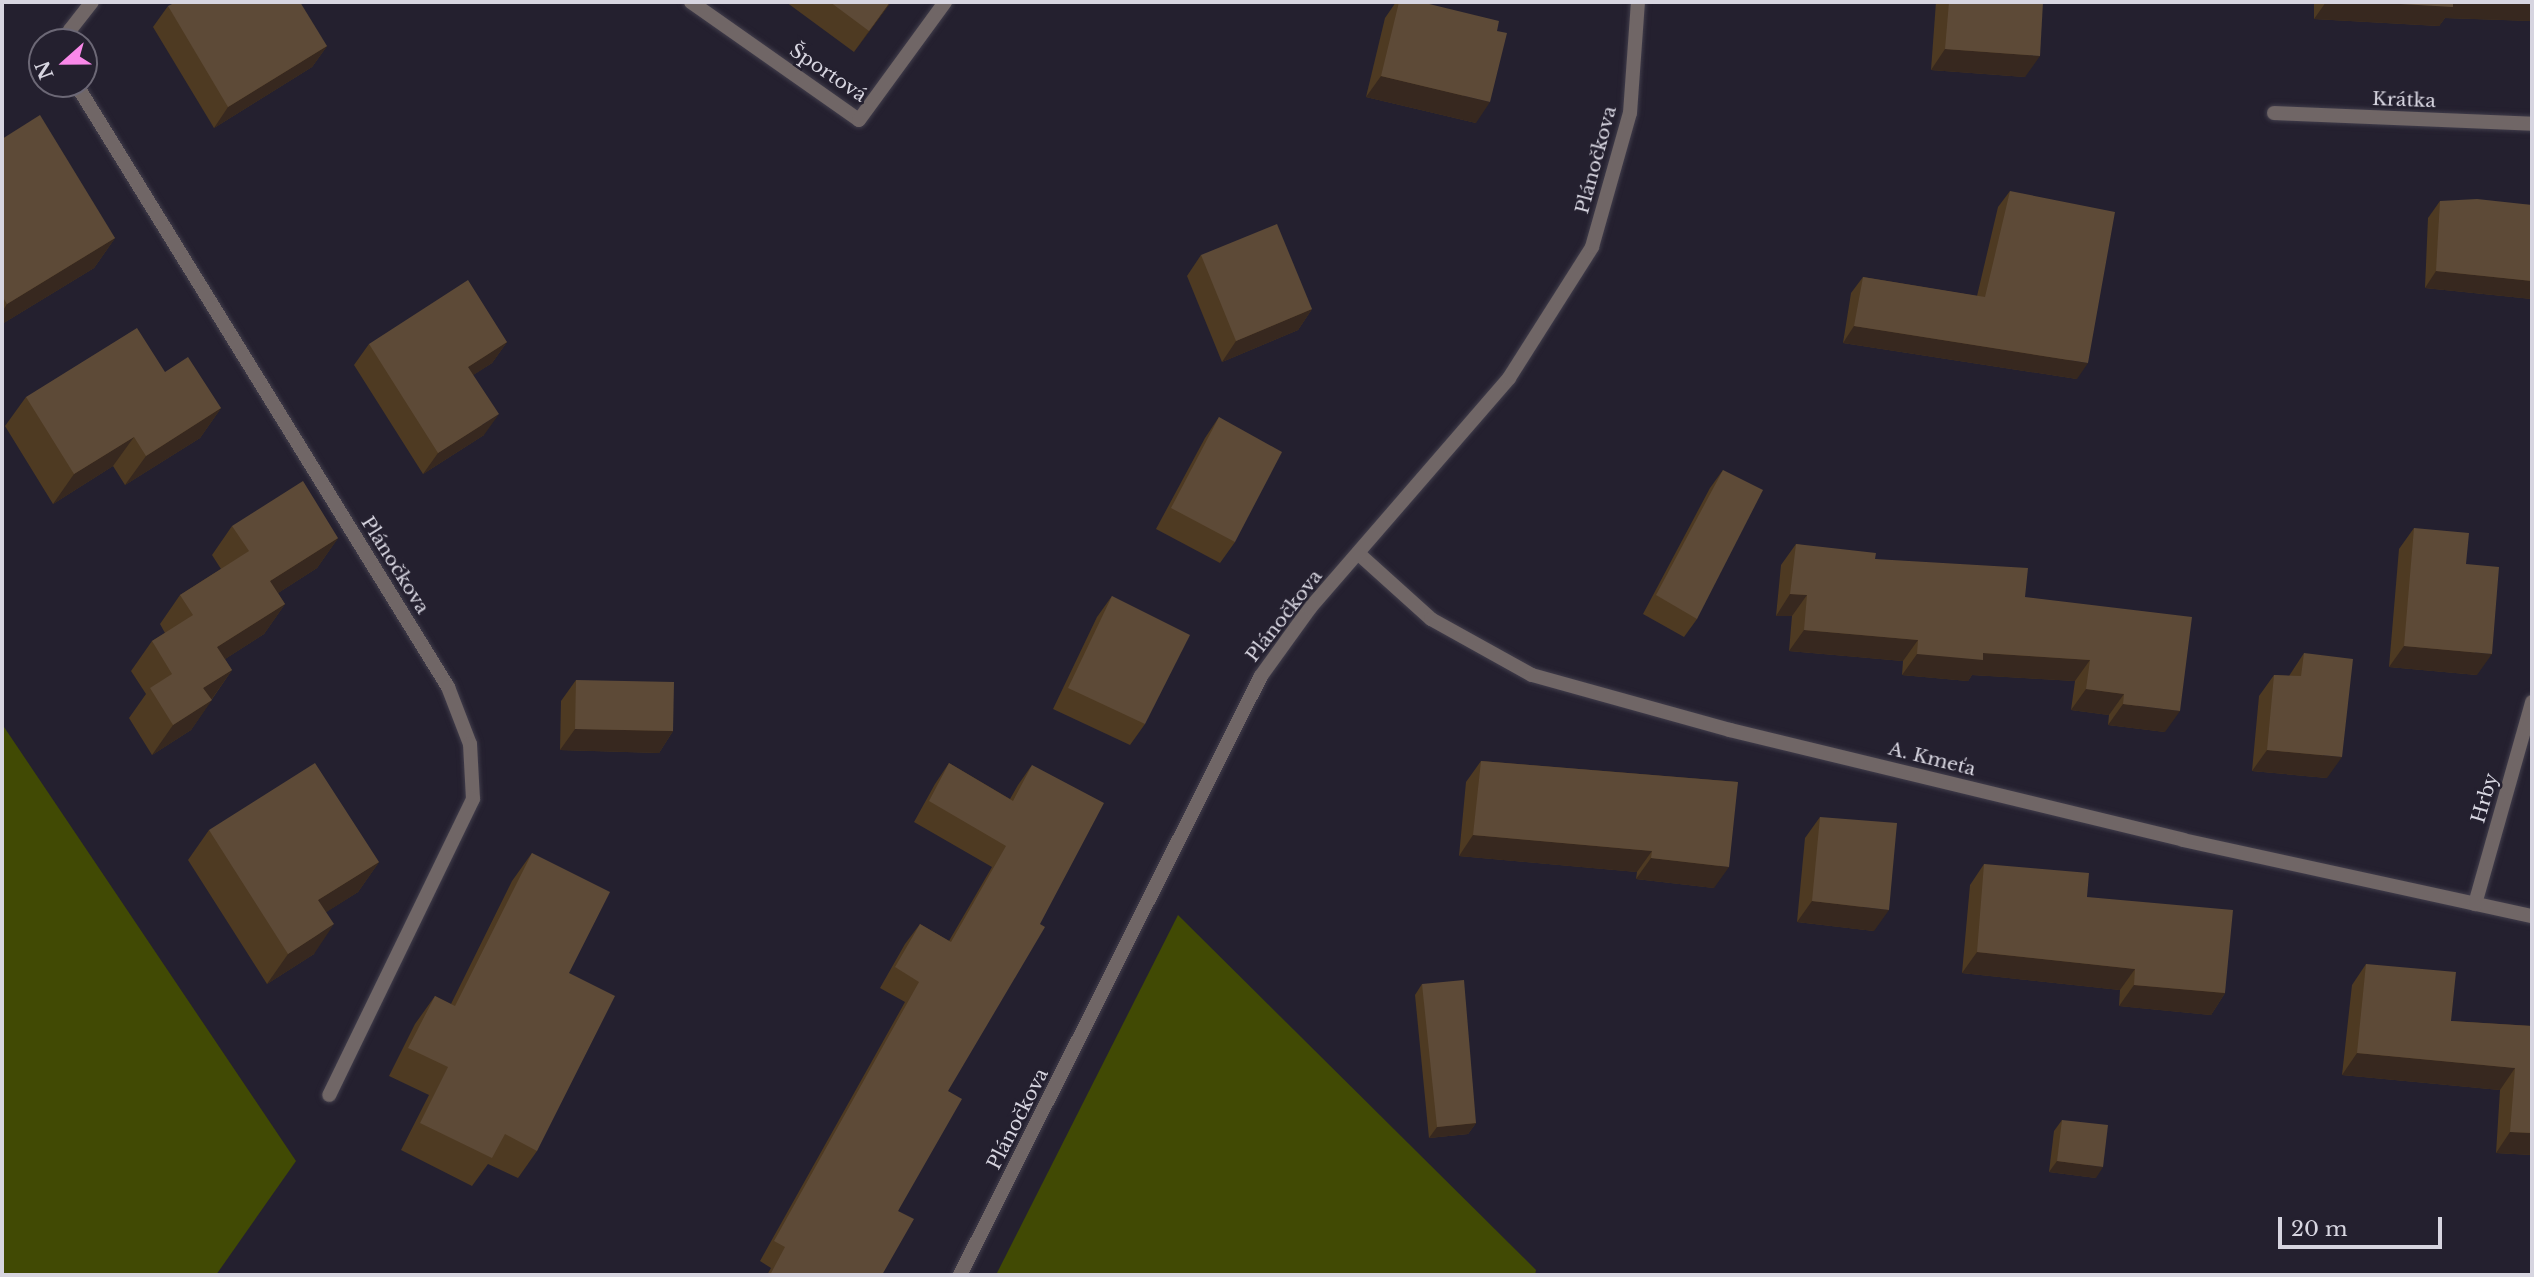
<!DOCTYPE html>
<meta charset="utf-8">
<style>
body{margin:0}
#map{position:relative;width:2534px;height:1277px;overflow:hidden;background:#24202f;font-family:"Libre Baskerville",serif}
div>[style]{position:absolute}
.green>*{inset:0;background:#414a04}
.roads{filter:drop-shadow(0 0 2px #413d4b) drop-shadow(0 0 2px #413d4b)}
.street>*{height:14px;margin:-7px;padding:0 7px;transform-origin:7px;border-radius:7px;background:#706666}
.wall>*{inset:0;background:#4e3a22}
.shaded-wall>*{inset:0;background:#37281f}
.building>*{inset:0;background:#5d4a37}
span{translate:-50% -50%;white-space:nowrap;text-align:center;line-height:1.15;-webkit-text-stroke:5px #24202f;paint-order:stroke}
.street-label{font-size:19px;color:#d7d5e0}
.frame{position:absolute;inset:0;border:4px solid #d7d5e0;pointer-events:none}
.north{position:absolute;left:28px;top:28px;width:70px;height:70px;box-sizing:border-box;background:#24202f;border:2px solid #6c6876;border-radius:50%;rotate:249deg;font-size:19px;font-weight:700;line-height:28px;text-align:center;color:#d7d5e0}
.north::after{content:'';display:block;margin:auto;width:24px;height:32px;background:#f988e9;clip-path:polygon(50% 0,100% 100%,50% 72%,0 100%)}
.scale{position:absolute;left:2278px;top:1217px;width:164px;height:32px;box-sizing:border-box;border:4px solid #d7d5e0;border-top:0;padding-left:9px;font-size:21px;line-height:24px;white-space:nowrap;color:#d7d5e0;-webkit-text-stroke:5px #24202f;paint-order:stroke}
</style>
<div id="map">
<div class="green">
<div style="clip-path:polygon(2px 724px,296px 1161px,216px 1275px,2px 1275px)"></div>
<div style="clip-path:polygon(1178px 915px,1536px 1270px,1535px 1275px,996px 1275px)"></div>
</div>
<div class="roads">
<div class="street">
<div style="left:691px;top:2px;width:205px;rotate:35.1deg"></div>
<div style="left:859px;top:120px;width:146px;rotate:-53.9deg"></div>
<div style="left:70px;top:42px;width:12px;rotate:-90deg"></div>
<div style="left:70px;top:30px;width:36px;rotate:-52deg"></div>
<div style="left:76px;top:84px;width:709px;rotate:58.33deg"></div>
<div style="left:448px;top:687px;width:61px;rotate:68.9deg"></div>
<div style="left:470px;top:744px;width:55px;rotate:86.9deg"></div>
<div style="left:473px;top:799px;width:329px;rotate:115.9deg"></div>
<div style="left:2274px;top:113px;width:258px;rotate:2.4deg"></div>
<div style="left:1360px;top:555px;width:96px;rotate:42deg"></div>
<div style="left:1431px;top:619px;width:115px;rotate:29deg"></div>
<div style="left:1532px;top:675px;width:205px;rotate:15.5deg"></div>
<div style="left:1730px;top:730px;width:466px;rotate:13.6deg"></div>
<div style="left:2183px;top:840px;width:357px;rotate:12.3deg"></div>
<div style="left:2475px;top:904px;width:210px;rotate:-74.2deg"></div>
<div style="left:960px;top:1275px;width:670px;rotate:-63.32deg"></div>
<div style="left:1261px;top:676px;width:84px;rotate:-54.2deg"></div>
<div style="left:1310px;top:608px;width:304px;rotate:-49.1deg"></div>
<div style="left:1509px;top:378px;width:155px;rotate:-57.6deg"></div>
<div style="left:1592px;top:247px;width:139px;rotate:-74.2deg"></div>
<div style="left:1630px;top:113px;width:111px;rotate:-85.9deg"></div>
</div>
</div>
<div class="wall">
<div style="clip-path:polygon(786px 2px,891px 2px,854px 52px)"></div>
<div style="clip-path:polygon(1396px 2px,1421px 2px,1476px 123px,1366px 97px,1385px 18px)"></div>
<div style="clip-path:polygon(1936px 2px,2043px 2px,2025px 77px,1931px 70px)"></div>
<div style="clip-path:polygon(2314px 2px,2532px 2px,2532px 21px,2445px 18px,2439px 26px,2314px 19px)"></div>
<div style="clip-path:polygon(168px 6px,327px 46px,312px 67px,214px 128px,153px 27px)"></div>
<div style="clip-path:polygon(2px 139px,115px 238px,94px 268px,2px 324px)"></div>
<div style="clip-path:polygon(2010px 191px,2077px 379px,1843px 343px,1851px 293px,1863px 277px,1977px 296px,1998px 207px)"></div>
<div style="clip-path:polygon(2440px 201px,2532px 205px,2532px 299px,2425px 288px,2428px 218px)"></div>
<div style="clip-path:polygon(1201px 255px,1312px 309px,1298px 330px,1222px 362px,1187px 276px)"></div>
<div style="clip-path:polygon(507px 342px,492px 363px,473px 375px,484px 435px,423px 474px,354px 365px,369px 344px)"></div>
<div style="clip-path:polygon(165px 372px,221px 408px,200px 438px,125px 485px,113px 466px,53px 504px,5px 426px,26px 397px)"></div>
<div style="clip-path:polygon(1219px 417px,1235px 542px,1220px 563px,1156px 529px,1205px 438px)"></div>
<div style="clip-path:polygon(1723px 470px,1697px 619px,1684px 637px,1643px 614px,1710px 488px)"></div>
<div style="clip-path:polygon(232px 526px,338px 538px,317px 568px,278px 593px,285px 604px,264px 634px,225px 659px,232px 670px,191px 730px,152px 755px,129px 718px,146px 694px,131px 671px,152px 641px,165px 633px,160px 624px,180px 595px,221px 569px,212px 555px)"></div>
<div style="clip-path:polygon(2414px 528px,2466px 564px,2477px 675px,2389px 667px,2399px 549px)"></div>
<div style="clip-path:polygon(1796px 544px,1875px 559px,2025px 597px,2165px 732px,2108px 725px,2109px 715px,2071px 710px,2075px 681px,1972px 675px,1968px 681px,1902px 675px,1903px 661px,1789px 651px,1792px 616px,1776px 616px,1781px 565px)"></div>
<div style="clip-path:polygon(1112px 596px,1145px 724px,1130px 745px,1053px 709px,1097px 617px)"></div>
<div style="clip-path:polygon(2304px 653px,2327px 778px,2252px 771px,2259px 696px,2274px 675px,2289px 676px)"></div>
<div style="clip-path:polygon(576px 680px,673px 731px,659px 753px,560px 750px,561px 701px)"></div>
<div style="clip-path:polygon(1481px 761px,1738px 782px,1714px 888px,1636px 879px,1637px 872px,1459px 856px,1466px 782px)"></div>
<div style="clip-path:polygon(949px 763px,1010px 799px,1018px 785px,1032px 765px,948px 1091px,898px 1211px,882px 1275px,767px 1275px,771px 1268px,760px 1261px,905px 1002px,880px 988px,905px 944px,920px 924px,949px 941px,992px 867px,914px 822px,935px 784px)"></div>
<div style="clip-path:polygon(1820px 817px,1874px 931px,1797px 922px,1805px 838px)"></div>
<div style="clip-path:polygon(209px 830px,379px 862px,358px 892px,326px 912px,314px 954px,267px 984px,188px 860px)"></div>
<div style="clip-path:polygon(532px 853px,569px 973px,537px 1151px,518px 1178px,488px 1164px,472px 1186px,401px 1150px,429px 1095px,389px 1076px,415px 1024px,435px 996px,451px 1004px,512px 881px)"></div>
<div style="clip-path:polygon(1984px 864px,2087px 897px,2225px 993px,2211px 1015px,2119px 1006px,2120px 990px,1962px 973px,1970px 885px)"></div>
<div style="clip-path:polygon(2366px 964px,2451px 1021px,2532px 1026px,2532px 1155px,2496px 1153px,2500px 1090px,2342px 1075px,2352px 985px)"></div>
<div style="clip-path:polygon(1422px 984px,1476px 1123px,1468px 1134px,1429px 1138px,1415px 995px)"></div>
<div style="clip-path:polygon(2062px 1120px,2096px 1178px,2049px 1172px,2054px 1131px)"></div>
</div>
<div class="shaded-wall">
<div style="clip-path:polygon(890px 2px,891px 2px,854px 52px,869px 31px)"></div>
<div style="clip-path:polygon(2326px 2px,2532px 2px,2532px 21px,2445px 18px,2439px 26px,2314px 19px)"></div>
<div style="clip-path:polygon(327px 46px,312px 67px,214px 128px,228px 107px)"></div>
<div style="clip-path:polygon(1945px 49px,2040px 56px,2025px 77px,1931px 70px)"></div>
<div style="clip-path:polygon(1381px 76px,1490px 102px,1476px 123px,1366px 97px)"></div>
<div style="clip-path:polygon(115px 238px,94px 268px,2px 324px,2px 312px,7px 304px)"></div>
<div style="clip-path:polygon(2436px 271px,2532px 281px,2532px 299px,2425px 288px)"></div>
<div style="clip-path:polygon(1312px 309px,1298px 330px,1222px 362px,1236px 341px)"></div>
<div style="clip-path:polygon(1854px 326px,2088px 363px,2077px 379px,1843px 343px)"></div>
<div style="clip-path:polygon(507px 342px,492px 363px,453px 388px,468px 367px)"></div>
<div style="clip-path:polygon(221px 408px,200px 438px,125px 485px,146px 456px)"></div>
<div style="clip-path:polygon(499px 414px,484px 435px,423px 474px,438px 453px)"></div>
<div style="clip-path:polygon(134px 437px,113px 466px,53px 504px,74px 474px)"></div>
<div style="clip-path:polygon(338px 538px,317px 568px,250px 611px,270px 581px)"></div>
<div style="clip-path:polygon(1790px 594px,1807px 595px,1792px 616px,1776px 616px)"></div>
<div style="clip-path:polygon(285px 604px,264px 634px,197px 677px,217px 647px)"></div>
<div style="clip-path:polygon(1804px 630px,1918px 640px,1903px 661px,1789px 651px)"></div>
<div style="clip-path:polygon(2404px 646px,2492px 654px,2477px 675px,2389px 667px)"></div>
<div style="clip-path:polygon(1983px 653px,2090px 660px,2075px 681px,1972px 675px,1968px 681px,1902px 675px,1917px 654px)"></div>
<div style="clip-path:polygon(232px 670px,211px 700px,203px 688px)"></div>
<div style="clip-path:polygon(2086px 689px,2124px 694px,2109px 715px,2071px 710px)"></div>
<div style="clip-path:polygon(212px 700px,191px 730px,152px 755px,173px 725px)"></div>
<div style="clip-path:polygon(2123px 704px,2180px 711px,2165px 732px,2108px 725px)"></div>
<div style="clip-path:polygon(575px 729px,673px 731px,659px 753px,560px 750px)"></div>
<div style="clip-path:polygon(2267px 750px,2342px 757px,2327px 778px,2252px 771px)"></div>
<div style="clip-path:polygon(1473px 835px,1652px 851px,1637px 872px,1459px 856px)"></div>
<div style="clip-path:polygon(1651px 858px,1729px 867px,1714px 888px,1636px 879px)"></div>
<div style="clip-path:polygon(379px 862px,358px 892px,298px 930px,318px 900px)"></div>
<div style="clip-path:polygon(1812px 901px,1889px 910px,1874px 931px,1797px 922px)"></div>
<div style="clip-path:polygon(334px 924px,314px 954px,267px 984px,288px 954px)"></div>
<div style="clip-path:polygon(1977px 952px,2135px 969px,2120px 990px,1962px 973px)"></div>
<div style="clip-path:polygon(2134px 985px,2225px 993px,2211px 1015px,2119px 1006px)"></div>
<div style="clip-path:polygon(2357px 1053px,2515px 1068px,2500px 1090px,2342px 1075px)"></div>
<div style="clip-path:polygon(1476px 1123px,1468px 1134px,1429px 1138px,1437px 1127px)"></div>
<div style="clip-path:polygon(2510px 1132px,2532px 1133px,2532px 1155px,2496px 1153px)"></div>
<div style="clip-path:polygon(2057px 1161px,2103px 1167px,2096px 1178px,2049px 1172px)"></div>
</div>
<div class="building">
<div style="clip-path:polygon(176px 2px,300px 2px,327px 46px,228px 107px,168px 6px)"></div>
<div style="clip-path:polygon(830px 2px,890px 2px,869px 31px)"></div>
<div style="clip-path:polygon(1399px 2px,1421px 2px,1499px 21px,1497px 31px,1507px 33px,1490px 102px,1381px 76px)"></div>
<div style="clip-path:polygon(1949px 2px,2043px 2px,2040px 56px,1945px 49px)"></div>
<div style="clip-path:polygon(2365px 2px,2453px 2px,2453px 7px)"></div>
<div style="clip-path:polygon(40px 115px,115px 238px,7px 304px,2px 296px,2px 139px)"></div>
<div style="clip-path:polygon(2010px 191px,2115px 212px,2088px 363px,1854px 326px,1863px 277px,1985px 297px)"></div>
<div style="clip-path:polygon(2477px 199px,2532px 205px,2532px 281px,2436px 271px,2440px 201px)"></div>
<div style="clip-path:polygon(1277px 224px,1312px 309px,1236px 341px,1201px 255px)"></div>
<div style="clip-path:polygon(468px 280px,507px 342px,468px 367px,499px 414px,438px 453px,369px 344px)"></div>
<div style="clip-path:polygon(137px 328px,165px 372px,188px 357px,221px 408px,146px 456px,134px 437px,74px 474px,26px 397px)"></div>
<div style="clip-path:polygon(1219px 417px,1282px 452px,1235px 542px,1171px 508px)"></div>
<div style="clip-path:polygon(1723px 470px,1763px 490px,1697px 619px,1656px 595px)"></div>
<div style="clip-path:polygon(303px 481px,338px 538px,270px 581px,285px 604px,217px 647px,232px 670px,203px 688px,212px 700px,173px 725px,150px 688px,172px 674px,152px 641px,193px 615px,180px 595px,249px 551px,232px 526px)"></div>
<div style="clip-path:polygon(2414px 528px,2469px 533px,2466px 564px,2499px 567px,2492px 654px,2404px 646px)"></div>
<div style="clip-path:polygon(1796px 544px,1876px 553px,1875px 559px,2028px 568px,2025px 597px,2192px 617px,2180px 711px,2123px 704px,2124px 694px,2086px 689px,2090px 660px,1983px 653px,1983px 660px,1917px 654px,1918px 640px,1804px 630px,1807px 595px,1790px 594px)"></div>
<div style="clip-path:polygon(1112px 596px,1190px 635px,1145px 724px,1068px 688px)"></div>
<div style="clip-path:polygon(2304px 653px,2353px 659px,2342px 757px,2267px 750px,2274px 675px,2301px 676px)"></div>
<div style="clip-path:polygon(576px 680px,674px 682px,673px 731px,575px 729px)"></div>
<div style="clip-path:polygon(1481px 761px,1738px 782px,1729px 867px,1651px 858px,1652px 851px,1473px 835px)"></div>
<div style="clip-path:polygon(315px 763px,379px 862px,318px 900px,334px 924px,288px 954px,209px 830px)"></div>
<div style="clip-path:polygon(949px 763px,1013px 801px,1032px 765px,1104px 803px,1040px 924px,1045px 927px,948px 1091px,962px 1099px,898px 1211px,914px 1219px,882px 1275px,770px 1275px,785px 1247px,774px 1241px,919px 982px,895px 967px,920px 924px,951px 942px,1006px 846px,929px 801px)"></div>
<div style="clip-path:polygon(1820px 817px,1897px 823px,1889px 910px,1812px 901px)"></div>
<div style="clip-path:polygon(532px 853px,610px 892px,569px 973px,615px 996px,537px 1151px,505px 1134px,492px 1158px,420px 1123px,448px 1067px,408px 1048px,435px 996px,455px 1006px)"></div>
<div style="clip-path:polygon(1984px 864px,2089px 873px,2087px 897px,2233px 910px,2225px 993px,2134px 985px,2135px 969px,1977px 952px)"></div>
<div style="clip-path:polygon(2366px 964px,2456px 972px,2451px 1021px,2532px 1026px,2532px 1133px,2510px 1132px,2515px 1068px,2357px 1053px)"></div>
<div style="clip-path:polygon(1464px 980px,1476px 1123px,1437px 1127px,1422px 984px)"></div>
<div style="clip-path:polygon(2062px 1120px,2108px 1125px,2103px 1167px,2057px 1161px)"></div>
</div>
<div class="street-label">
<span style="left:828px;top:73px;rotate:34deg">Športová</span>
<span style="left:2404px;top:100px;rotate:2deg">Krátka</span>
<span style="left:1596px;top:160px;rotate:-75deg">Plánočkova</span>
<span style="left:395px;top:565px;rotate:58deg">Plánočkova</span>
<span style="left:1284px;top:616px;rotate:-52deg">Plánočkova</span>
<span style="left:1932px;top:759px;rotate:14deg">A. Kmeťa</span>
<span style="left:2485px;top:798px;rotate:-74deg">Hrby</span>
<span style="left:1018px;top:1119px;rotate:-63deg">Plánočkova</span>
</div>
<div class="frame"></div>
<div class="north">N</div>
<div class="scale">20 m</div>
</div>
